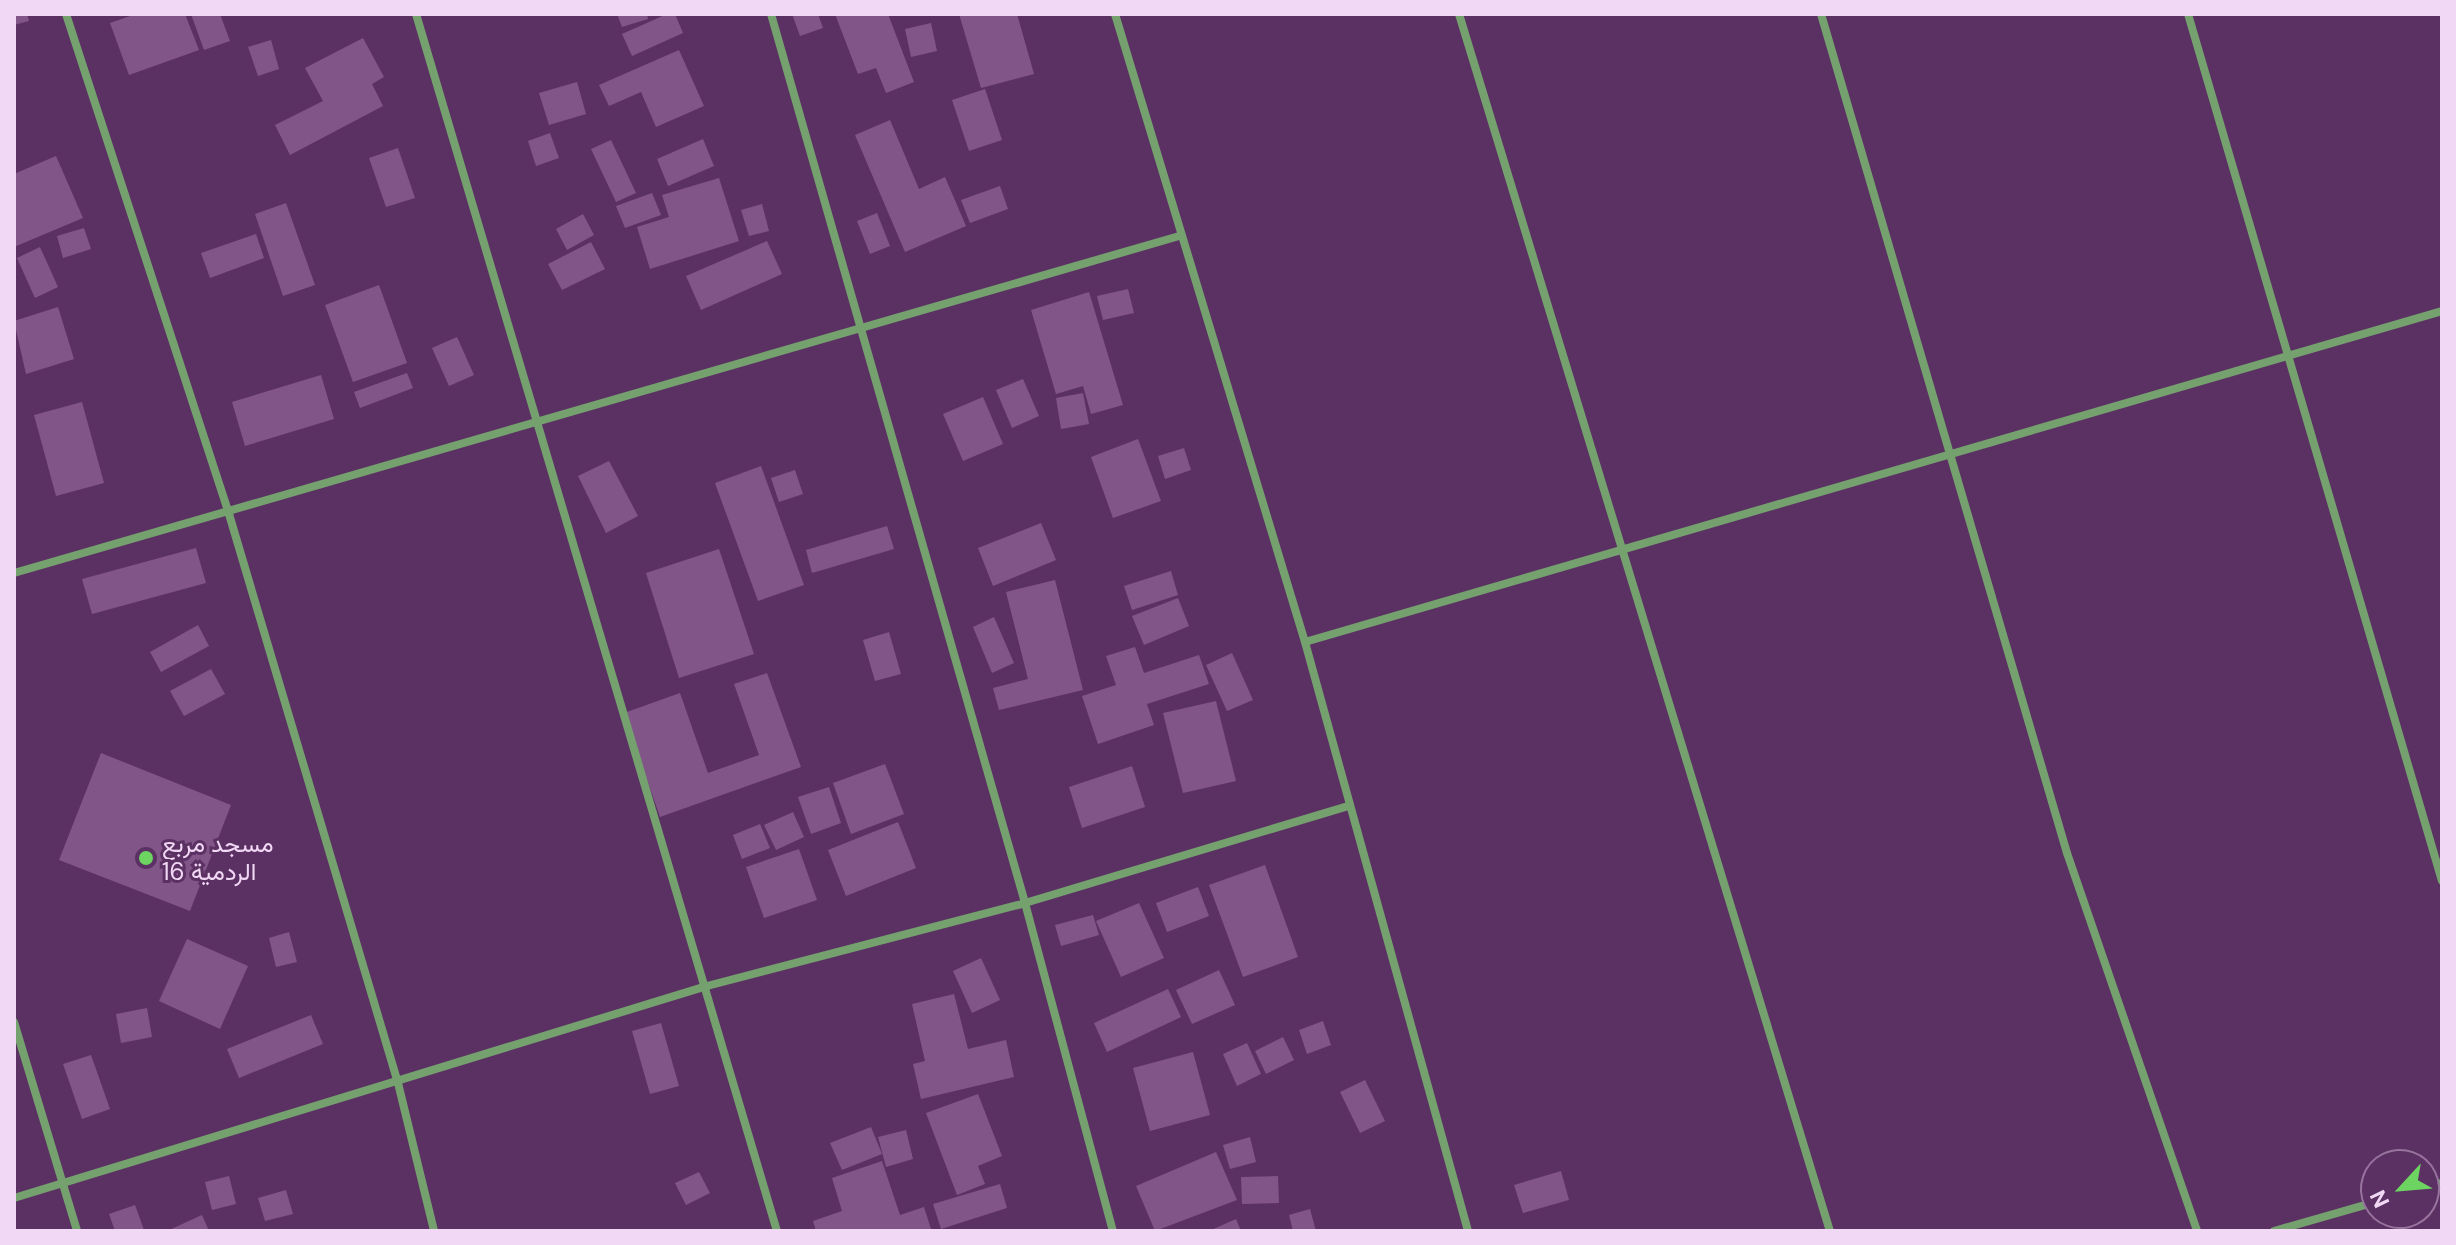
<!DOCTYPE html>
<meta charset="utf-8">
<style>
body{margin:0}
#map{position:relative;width:2456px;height:1245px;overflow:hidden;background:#5b3163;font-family:"DM Sans",Vazirmatn,sans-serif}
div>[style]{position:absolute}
.building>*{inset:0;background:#825589}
.street>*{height:8px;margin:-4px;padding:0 4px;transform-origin:4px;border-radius:4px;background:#75a16f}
.dots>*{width:22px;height:22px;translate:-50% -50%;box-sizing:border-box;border:4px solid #5b3163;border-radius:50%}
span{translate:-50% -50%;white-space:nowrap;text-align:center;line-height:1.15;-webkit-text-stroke:6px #5b3163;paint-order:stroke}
.poi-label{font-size:24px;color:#f1d8f5}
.left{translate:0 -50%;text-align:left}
.frame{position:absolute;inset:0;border:16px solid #f1d8f5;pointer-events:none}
.north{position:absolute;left:2360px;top:1149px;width:80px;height:80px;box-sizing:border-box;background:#5b3163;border:2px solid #97749d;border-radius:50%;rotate:244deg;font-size:22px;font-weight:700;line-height:32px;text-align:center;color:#f1d8f5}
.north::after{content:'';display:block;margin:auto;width:28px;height:36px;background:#6dd361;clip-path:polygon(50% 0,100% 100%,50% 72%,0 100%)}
</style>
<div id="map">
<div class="building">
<div style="clip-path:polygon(14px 14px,27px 14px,29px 21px,14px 25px)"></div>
<div style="clip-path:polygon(136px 14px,185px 14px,199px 50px,129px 75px,110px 23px)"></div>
<div style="clip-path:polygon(191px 14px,220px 14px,230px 41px,204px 50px)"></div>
<div style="clip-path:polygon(617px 14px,647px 14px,648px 19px,622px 27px)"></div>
<div style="clip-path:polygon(667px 14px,675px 14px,683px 33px,632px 56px,622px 34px)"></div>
<div style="clip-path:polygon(792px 14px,818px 14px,823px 28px,800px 36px)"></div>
<div style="clip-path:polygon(835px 14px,888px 14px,914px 82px,886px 93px,876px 68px,858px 74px)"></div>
<div style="clip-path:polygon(959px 14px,1017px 14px,1034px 74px,981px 88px)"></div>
<div style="clip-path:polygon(931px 23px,937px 51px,911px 57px,905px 29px)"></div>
<div style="clip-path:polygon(363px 38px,384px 77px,372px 84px,383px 106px,290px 155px,275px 125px,323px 101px,305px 68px)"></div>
<div style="clip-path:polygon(271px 40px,279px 69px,258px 76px,248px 47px)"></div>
<div style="clip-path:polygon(679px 50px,704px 106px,656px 127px,641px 92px,609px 106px,599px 85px)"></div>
<div style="clip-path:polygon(577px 82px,586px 114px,549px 125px,539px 93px)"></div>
<div style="clip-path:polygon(985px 89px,1002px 140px,969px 151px,952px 100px)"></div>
<div style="clip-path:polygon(890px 120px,919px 189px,945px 177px,966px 226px,905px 252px,855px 135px)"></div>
<div style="clip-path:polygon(550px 133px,559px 158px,536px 166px,528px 141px)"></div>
<div style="clip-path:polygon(703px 139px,714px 166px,668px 186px,657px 159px)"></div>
<div style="clip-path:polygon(611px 140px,636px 193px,616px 202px,591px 149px)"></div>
<div style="clip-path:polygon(398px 148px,415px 198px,386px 207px,369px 158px)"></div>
<div style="clip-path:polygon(56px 156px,83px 218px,14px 247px,14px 174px)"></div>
<div style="clip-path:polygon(719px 178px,739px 241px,650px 269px,637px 227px,669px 217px,662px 195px)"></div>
<div style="clip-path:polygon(1000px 186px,1008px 209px,970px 223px,961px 200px)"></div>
<div style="clip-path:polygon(652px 193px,661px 215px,625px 228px,616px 206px)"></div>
<div style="clip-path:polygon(286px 203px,315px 285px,283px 296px,255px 214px)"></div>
<div style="clip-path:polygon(762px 204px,769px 231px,749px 236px,741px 210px)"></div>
<div style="clip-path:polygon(877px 213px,890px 246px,870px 254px,857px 221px)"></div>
<div style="clip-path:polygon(583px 214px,594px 235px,567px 250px,556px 229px)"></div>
<div style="clip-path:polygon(84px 228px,91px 249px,63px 258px,57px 236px)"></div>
<div style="clip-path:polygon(256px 234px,264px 258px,210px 278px,201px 253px)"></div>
<div style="clip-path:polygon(767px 241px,782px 274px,701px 310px,686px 276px)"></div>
<div style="clip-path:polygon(591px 242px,605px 269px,562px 290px,548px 264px)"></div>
<div style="clip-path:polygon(40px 247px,58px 287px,35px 298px,17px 258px)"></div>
<div style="clip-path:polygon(379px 285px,407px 363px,353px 382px,325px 305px)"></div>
<div style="clip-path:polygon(1128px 289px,1134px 313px,1103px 320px,1097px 296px)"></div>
<div style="clip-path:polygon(1089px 292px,1123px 405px,1091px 414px,1083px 386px,1056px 394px,1031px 310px)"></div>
<div style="clip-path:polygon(58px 307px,74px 359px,26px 374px,14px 321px)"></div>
<div style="clip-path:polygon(457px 337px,474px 375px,449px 386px,432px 348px)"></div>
<div style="clip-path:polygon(407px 373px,413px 388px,360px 408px,354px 392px)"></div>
<div style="clip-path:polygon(321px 375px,334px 419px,245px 446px,232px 402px)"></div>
<div style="clip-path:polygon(1023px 379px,1039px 416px,1012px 428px,996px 390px)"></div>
<div style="clip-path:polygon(1083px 393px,1089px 424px,1061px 429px,1056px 398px)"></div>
<div style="clip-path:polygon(983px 397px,1003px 444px,963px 461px,943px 414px)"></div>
<div style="clip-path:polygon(82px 402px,104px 483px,56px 496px,34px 415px)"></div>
<div style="clip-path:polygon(1138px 439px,1161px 501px,1113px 518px,1091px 457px)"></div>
<div style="clip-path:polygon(1184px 448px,1191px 470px,1165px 479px,1158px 456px)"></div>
<div style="clip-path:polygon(609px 461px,638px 516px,606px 533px,578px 476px)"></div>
<div style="clip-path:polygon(761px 466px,804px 585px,758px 601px,715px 483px)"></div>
<div style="clip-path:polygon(795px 470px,803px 494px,779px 502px,771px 478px)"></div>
<div style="clip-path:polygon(1041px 523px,1056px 560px,993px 586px,978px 548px)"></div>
<div style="clip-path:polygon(887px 526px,894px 549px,812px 573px,806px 550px)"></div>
<div style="clip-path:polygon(196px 548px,206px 583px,92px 614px,82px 579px)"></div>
<div style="clip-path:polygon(719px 549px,754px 654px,679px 678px,646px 573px)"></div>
<div style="clip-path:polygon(1171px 571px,1178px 595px,1132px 610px,1124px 586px)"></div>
<div style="clip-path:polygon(1055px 580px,1083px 690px,999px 710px,993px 688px,1028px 679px,1006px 592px)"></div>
<div style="clip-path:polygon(1178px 598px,1189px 626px,1144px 645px,1132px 616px)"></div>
<div style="clip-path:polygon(994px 617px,1014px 663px,992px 673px,973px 627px)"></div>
<div style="clip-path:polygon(198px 625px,209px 646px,161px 672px,150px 652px)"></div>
<div style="clip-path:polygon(889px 632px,901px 674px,875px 681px,863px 640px)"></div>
<div style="clip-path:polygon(1135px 647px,1144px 673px,1199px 655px,1209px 684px,1147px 704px,1154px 725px,1098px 744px,1082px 696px,1116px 685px,1106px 656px)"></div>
<div style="clip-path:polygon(1232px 653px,1253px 700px,1227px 711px,1206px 665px)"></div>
<div style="clip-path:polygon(211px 669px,225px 694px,184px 716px,170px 691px)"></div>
<div style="clip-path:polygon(767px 673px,801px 767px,660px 817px,624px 713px,680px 693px,708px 773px,759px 755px,734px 684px)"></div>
<div style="clip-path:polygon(1216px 701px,1236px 781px,1183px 793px,1163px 713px)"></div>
<div style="clip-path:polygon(101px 753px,231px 805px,190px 911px,59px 860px)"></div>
<div style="clip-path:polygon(885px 764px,904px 814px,851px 834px,833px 783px)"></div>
<div style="clip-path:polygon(1132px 766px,1145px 807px,1082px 828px,1069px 787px)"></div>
<div style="clip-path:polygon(829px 787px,841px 823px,811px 834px,798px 797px)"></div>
<div style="clip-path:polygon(793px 812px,804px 837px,776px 850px,764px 825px)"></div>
<div style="clip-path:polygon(898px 822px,916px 868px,846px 896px,828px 850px)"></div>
<div style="clip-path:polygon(760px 824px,770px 848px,742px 859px,733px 835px)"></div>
<div style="clip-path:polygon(799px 849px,817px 900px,764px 918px,746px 867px)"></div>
<div style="clip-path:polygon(1265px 865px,1298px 957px,1243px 977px,1209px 885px)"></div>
<div style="clip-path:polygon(1198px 887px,1209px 916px,1167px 932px,1156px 903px)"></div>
<div style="clip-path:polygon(1139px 903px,1164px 958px,1121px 977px,1096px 921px)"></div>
<div style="clip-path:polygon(1093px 915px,1099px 935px,1061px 946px,1055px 925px)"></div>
<div style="clip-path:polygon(289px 932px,297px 962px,276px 967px,269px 938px)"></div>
<div style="clip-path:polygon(187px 939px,248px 966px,220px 1029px,159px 1001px)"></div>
<div style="clip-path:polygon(981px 958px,1000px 1000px,972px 1013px,953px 971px)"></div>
<div style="clip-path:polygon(1219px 970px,1235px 1005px,1192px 1024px,1176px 990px)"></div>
<div style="clip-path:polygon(1168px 989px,1181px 1017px,1107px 1052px,1094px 1023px)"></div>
<div style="clip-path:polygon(954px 994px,968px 1049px,1006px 1040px,1014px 1077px,921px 1099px,913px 1064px,925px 1061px,912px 1004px)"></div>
<div style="clip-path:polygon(147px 1008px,152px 1037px,121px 1043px,116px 1014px)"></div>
<div style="clip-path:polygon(311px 1015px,323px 1044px,239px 1078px,227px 1049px)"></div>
<div style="clip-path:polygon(1323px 1021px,1331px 1045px,1307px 1054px,1299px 1030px)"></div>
<div style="clip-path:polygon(661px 1023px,679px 1086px,650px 1094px,632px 1031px)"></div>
<div style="clip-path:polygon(1283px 1037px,1294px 1060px,1266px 1074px,1255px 1051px)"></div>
<div style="clip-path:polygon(1247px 1043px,1261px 1074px,1237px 1086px,1223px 1054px)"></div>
<div style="clip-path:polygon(1193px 1052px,1210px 1115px,1150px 1131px,1133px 1068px)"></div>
<div style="clip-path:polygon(91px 1055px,110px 1109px,82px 1119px,63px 1064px)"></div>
<div style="clip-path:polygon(1365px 1080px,1385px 1121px,1360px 1133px,1340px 1092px)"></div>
<div style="clip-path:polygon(978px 1094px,1002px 1156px,978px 1166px,985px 1184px,957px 1195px,926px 1113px)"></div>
<div style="clip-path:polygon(871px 1127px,882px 1154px,842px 1170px,830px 1143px)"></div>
<div style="clip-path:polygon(906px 1130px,913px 1159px,886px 1167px,878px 1137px)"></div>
<div style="clip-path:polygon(1250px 1137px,1256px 1162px,1230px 1169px,1223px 1145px)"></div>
<div style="clip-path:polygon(1216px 1152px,1237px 1200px,1155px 1231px,1136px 1186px)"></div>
<div style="clip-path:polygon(882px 1161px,900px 1215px,924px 1207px,931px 1229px,816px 1231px,813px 1221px,842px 1211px,832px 1178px)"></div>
<div style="clip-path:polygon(1561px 1171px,1569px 1200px,1523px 1213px,1514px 1185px)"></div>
<div style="clip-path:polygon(699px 1172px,710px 1193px,686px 1205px,675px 1183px)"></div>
<div style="clip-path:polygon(229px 1176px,236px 1204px,212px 1210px,205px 1182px)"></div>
<div style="clip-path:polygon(1278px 1176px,1279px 1203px,1242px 1204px,1241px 1177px)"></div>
<div style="clip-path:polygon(1000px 1184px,1007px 1208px,941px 1229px,933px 1204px)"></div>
<div style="clip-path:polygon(286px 1190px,293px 1214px,265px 1221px,258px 1198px)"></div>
<div style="clip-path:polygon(135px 1205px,144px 1230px,115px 1231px,109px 1214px)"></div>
<div style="clip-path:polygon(1310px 1209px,1316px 1231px,1293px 1231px,1289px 1215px)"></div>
<div style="clip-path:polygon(202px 1215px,209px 1231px,167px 1231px)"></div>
<div style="clip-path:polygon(1236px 1219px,1241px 1231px,1209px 1231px)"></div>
</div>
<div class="street">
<div style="left:66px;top:14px;width:526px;rotate:71.94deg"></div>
<div style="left:229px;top:514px;width:594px;rotate:73.46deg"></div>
<div style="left:398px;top:1083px;width:152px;rotate:76.3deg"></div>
<div style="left:416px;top:14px;width:1269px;rotate:73.48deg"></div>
<div style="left:771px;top:14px;width:925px;rotate:74.05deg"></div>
<div style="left:1025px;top:903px;width:340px;rotate:75deg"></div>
<div style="left:1115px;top:14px;width:656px;rotate:73.17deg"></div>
<div style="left:1305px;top:642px;width:611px;rotate:74.53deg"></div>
<div style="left:1459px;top:14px;width:1272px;rotate:73.05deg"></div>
<div style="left:1821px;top:14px;width:874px;rotate:73.66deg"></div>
<div style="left:2067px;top:853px;width:400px;rotate:71deg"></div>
<div style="left:2188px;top:14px;width:903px;rotate:73.67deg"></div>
<div style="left:14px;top:573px;width:1213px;rotate:-16.13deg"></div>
<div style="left:1305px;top:642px;width:1184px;rotate:-16.23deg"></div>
<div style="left:14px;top:1022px;width:218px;rotate:73.2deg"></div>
<div style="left:2424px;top:1188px;width:19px;rotate:-16deg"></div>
<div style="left:14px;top:1198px;width:725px;rotate:-17.01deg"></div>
<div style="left:707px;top:986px;width:329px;rotate:-14.6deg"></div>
<div style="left:1025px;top:903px;width:338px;rotate:-16.7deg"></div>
<div style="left:2274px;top:1231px;width:106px;rotate:-15.9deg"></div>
</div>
<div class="dots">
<div style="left:146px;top:858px;background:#6dd361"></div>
</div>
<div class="poi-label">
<span class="left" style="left:162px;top:858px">مسجد مربع<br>16 الردمية</span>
</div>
<div class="frame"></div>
<div class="north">N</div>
</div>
